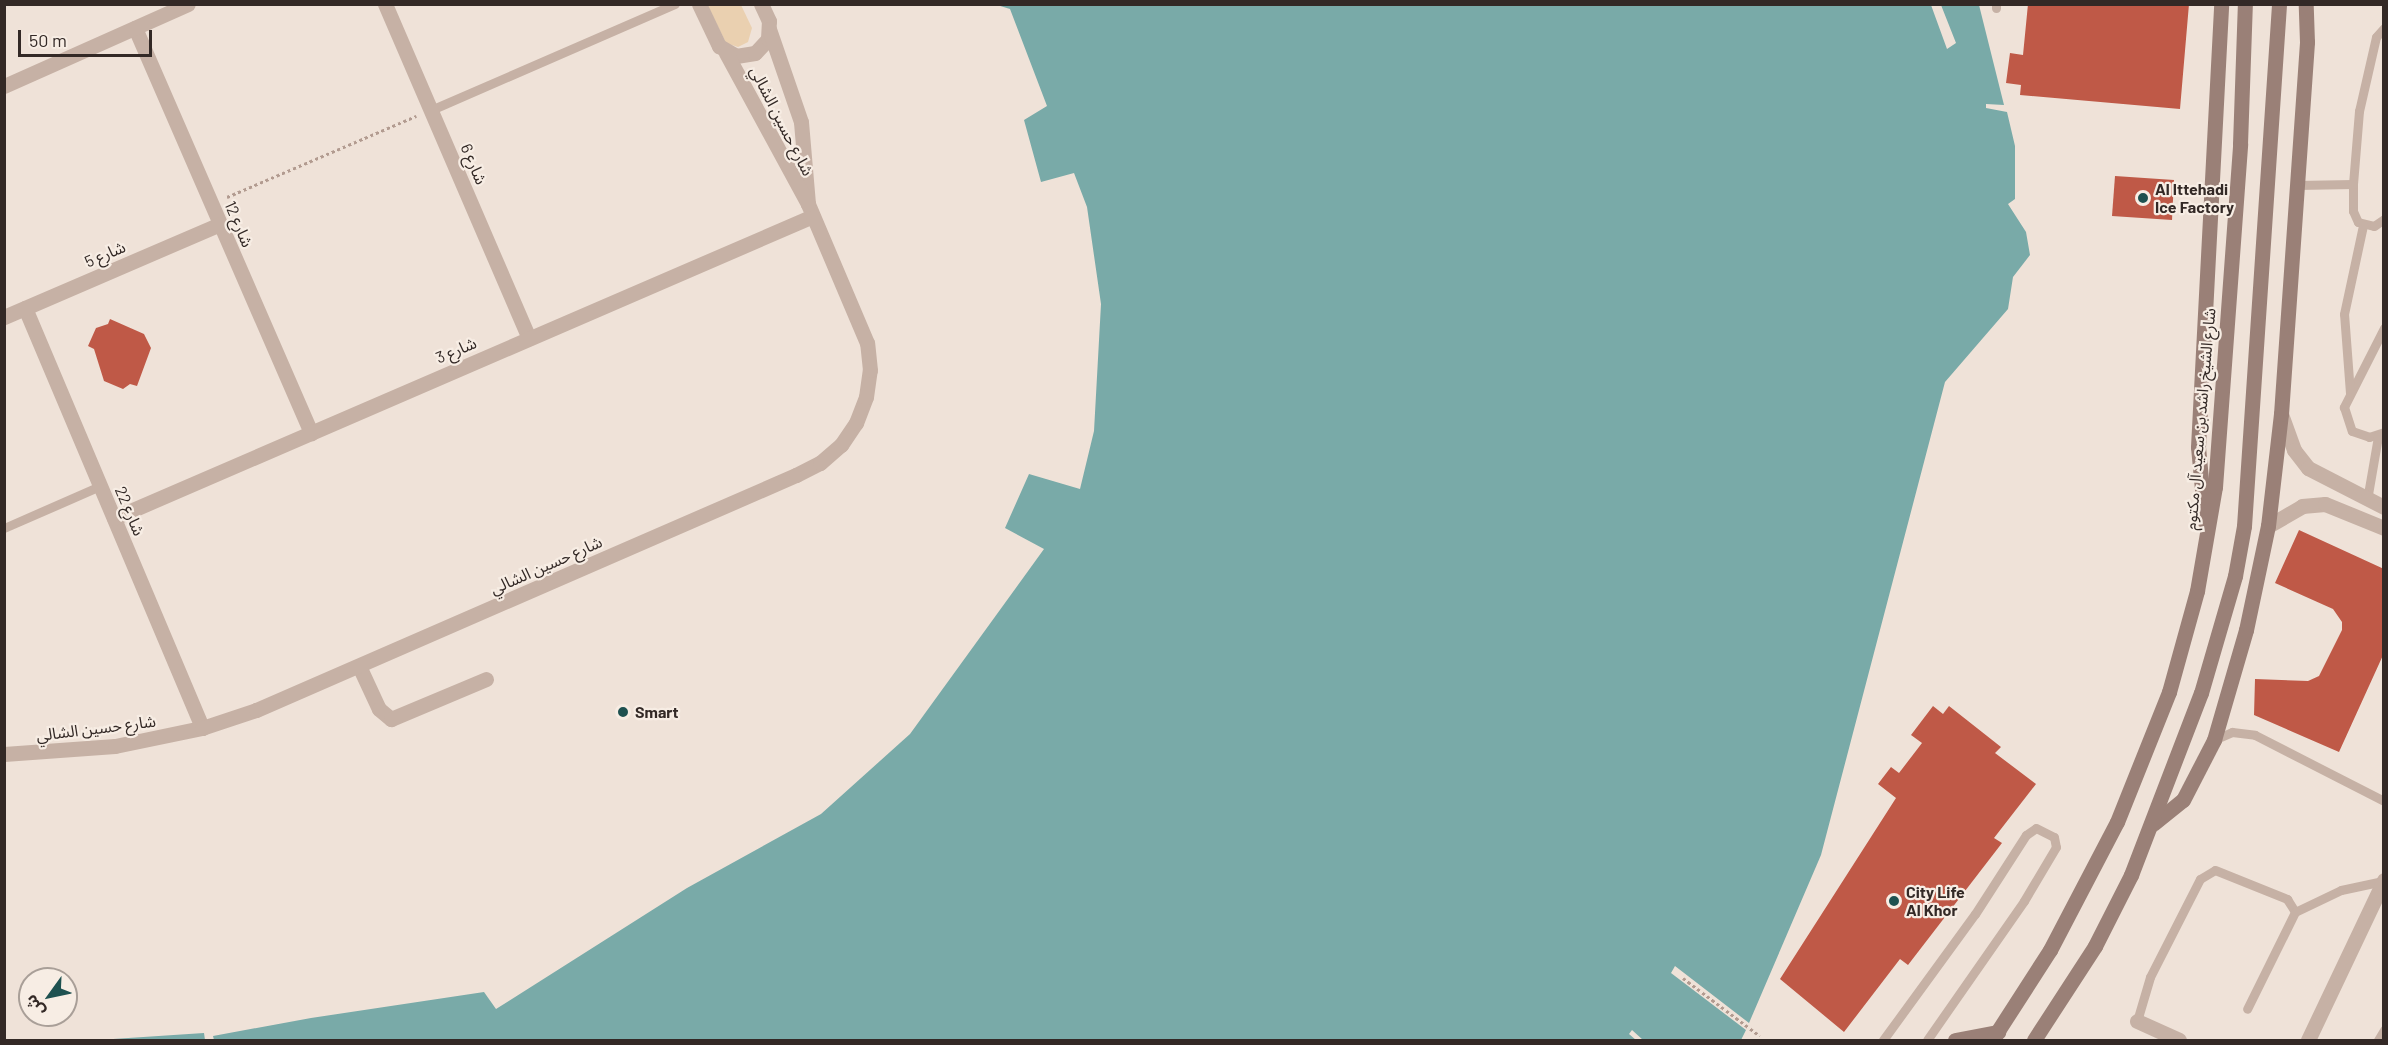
<!DOCTYPE html>
<meta charset="utf-8">
<style>
body{margin:0}
#map{position:relative;width:2388px;height:1045px;overflow:hidden;background:#efe2d8;font-family:Barlow,"Noto Sans Arabic",sans-serif}
div>[style]{position:absolute}
.sand>*{inset:0;background:#ead0b0}
.water>*{inset:0;background:#79aaa8}
.building>*{inset:0;background:#bf5947}
.path>*{height:3px;margin-top:-1.5px;transform-origin:0;background:repeating-linear-gradient(90deg,#b29b90 0 3px,transparent 0 6px)}
.lane>*{height:9px;margin:-4.5px;padding:0 4.5px;transform-origin:4.5px;border-radius:4.5px;background:#c6b1a5}
.street>*{height:15px;margin:-7.5px;padding:0 7.5px;transform-origin:7.5px;border-radius:7.5px;background:#c6b1a5}
.secondary>*{height:15px;margin:-7.5px;padding:0 7.5px;transform-origin:7.5px;border-radius:7.5px;background:#9a8077}
.dots>*{width:16px;height:16px;translate:-50% -50%;box-sizing:border-box;border:3px solid #f7ede4;border-radius:50%}
span{translate:-50% -50%;white-space:nowrap;text-align:center;line-height:1.15;-webkit-text-stroke:4.5px #f7ede4;paint-order:stroke}
.street-label{font-size:16px;color:#332926}
.poi-label{font-size:16px;color:#332926;font-weight:700}
.left{translate:0 -50%;text-align:left}
.frame{position:absolute;inset:0;border:6px solid #332926;pointer-events:none}
.north{position:absolute;left:18px;top:967px;width:60px;height:60px;box-sizing:border-box;background:#f7ede4;border:2px solid #a99f98;border-radius:50%;rotate:237deg;font-size:16px;font-weight:700;line-height:24px;text-align:center;color:#332926}
.north::after{content:'';display:block;margin:auto;width:21px;height:27px;background:#1e5150;clip-path:polygon(50% 0,100% 100%,50% 72%,0 100%)}
.scale{position:absolute;left:18px;top:30px;width:134px;height:27px;box-sizing:border-box;border:3px solid #332926;border-top:0;padding-left:8px;font-size:18px;line-height:21px;white-space:nowrap;color:#332926;-webkit-text-stroke:4px #f7ede4;paint-order:stroke}
</style>
<div id="map">
<div class="sand">
<div style="clip-path:polygon(707px 5px,741px 5px,752px 28px,748px 42px,738px 47px,726px 43px)"></div>
</div>
<div class="water">
<div style="clip-path:polygon(1931px 5px,1947px 49px,1956px 43px,1941px 5px,1979px 5px,2004px 105px,1986px 104px,1986px 108px,2007px 112px,2015px 146px,2015px 199px,2008px 204px,2026px 232px,2030px 255px,2013px 277px,2008px 309px,1945px 382px,1821px 855px,1749px 1023px,1675px 966px,1671px 973px,1746px 1030px,1741px 1040px,1643px 1040px,1632px 1030px,1629px 1034px,1636px 1040px,214px 1040px,213px 1036px,311px 1018px,484px 992px,496px 1009px,687px 888px,821px 814px,910px 734px,1044px 549px,1005px 528px,1029px 474px,1080px 489px,1094px 431px,1101px 304px,1087px 207px,1074px 173px,1041px 182px,1024px 120px,1047px 106px,1010px 9px,997px 5px)"></div>
<div style="clip-path:polygon(204px 1033px,205px 1040px,4px 1040px,113px 1039px)"></div>
</div>
<div class="building">
<div style="clip-path:polygon(2028px 4px,2189px 4px,2180px 109px,2020px 95px,2021px 85px,2006px 83px,2010px 53px,2023px 55px)"></div>
<div style="clip-path:polygon(2115px 176px,2174px 180px,2172px 220px,2112px 216px)"></div>
<div style="clip-path:polygon(110px 319px,144px 334px,151px 348px,137px 386px,130px 384px,123px 389px,104px 381px,94px 349px,88px 346px,96px 328px,108px 324px)"></div>
<div style="clip-path:polygon(2299px 530px,2384px 569px,2384px 653px,2339px 752px,2254px 715px,2255px 679px,2308px 681px,2319px 676px,2342px 630px,2342px 622px,2333px 609px,2275px 583px)"></div>
<div style="clip-path:polygon(1933px 706px,1943px 714px,1949px 706px,2001px 747px,1995px 753px,2036px 784px,1994px 838px,2002px 843px,1908px 965px,1900px 959px,1844px 1032px,1780px 979px,1896px 798px,1878px 784px,1891px 767px,1899px 773px,1922px 743px,1911px 735px)"></div>
</div>
<div class="path">
<div style="left:227px;top:197px;width:206px;rotate:-23.2deg"></div>
<div style="left:1683px;top:978px;width:96px;rotate:37deg"></div>
</div>
<div class="lane">
<div style="left:1996px;top:8px;width:4px;rotate:-90deg"></div>
<div style="left:2384px;top:28px;width:12px;rotate:132deg"></div>
<div style="left:2376px;top:37px;width:76px;rotate:102.9deg"></div>
<div style="left:2359px;top:111px;width:73px;rotate:94.7deg"></div>
<div style="left:2353px;top:184px;width:27px;rotate:90deg"></div>
<div style="left:2353px;top:211px;width:12px;rotate:66deg"></div>
<div style="left:2358px;top:222px;width:16px;rotate:14deg"></div>
<div style="left:2374px;top:226px;width:12px;rotate:-35deg"></div>
<div style="left:431px;top:110px;width:266px;rotate:-23.5deg"></div>
<div style="left:2297px;top:185px;width:56px;rotate:-1deg"></div>
<div style="left:2384px;top:328px;width:89px;rotate:116.9deg"></div>
<div style="left:2344px;top:407px;width:25px;rotate:72deg"></div>
<div style="left:2352px;top:431px;width:18px;rotate:19deg"></div>
<div style="left:2369px;top:437px;width:16px;rotate:-18deg"></div>
<div style="left:2350px;top:393px;width:79px;rotate:-94.3deg"></div>
<div style="left:2344px;top:314px;width:91px;rotate:-77.9deg"></div>
<div style="left:2367px;top:500px;width:65px;rotate:-80.2deg"></div>
<div style="left:4px;top:528px;width:105px;rotate:-23.6deg"></div>
<div style="left:2214px;top:740px;width:20px;rotate:-24deg"></div>
<div style="left:2232px;top:732px;width:23px;rotate:7deg"></div>
<div style="left:2255px;top:735px;width:145px;rotate:27.1deg"></div>
<div style="left:2295px;top:912px;width:51px;rotate:-25.6deg"></div>
<div style="left:2341px;top:890px;width:43px;rotate:-12.1deg"></div>
<div style="left:2137px;top:1021px;width:46px;rotate:-73.5deg"></div>
<div style="left:2150px;top:977px;width:110px;rotate:-63deg"></div>
<div style="left:2200px;top:879px;width:17px;rotate:-31deg"></div>
<div style="left:2215px;top:870px;width:78px;rotate:21.9deg"></div>
<div style="left:2287px;top:899px;width:15px;rotate:58deg"></div>
<div style="left:2295px;top:912px;width:108px;rotate:116.3deg"></div>
<div style="left:1883px;top:1040px;width:156px;rotate:-53.9deg"></div>
<div style="left:1975px;top:914px;width:94px;rotate:-57.2deg"></div>
<div style="left:2026px;top:835px;width:12px;rotate:-35deg"></div>
<div style="left:2036px;top:828px;width:20px;rotate:27deg"></div>
<div style="left:2054px;top:837px;width:10px;rotate:79deg"></div>
<div style="left:2056px;top:847px;width:63px;rotate:120.7deg"></div>
<div style="left:2024px;top:901px;width:169px;rotate:124.9deg"></div>
<div style="left:2378px;top:1040px;width:12px;rotate:-59deg"></div>
</div>
<div class="street">
<div style="left:385px;top:4px;width:364px;rotate:66.7deg"></div>
<div style="left:699px;top:4px;width:47px;rotate:64.5deg"></div>
<div style="left:719px;top:46px;width:20px;rotate:30deg"></div>
<div style="left:736px;top:56px;width:19px;rotate:-9deg"></div>
<div style="left:755px;top:53px;width:19px;rotate:-47deg"></div>
<div style="left:768px;top:39px;width:18px;rotate:-87deg"></div>
<div style="left:769px;top:21px;width:19px;rotate:-115deg"></div>
<div style="left:135px;top:28px;width:442px;rotate:66.5deg"></div>
<div style="left:769px;top:29px;width:98px;rotate:71deg"></div>
<div style="left:801px;top:122px;width:82px;rotate:85.1deg"></div>
<div style="left:4px;top:86px;width:201px;rotate:-24deg"></div>
<div style="left:25px;top:308px;width:456px;rotate:67.1deg"></div>
<div style="left:4px;top:317px;width:235px;rotate:-23.3deg"></div>
<div style="left:2281px;top:414px;width:38px;rotate:70deg"></div>
<div style="left:2294px;top:450px;width:23px;rotate:52deg"></div>
<div style="left:2308px;top:468px;width:85px;rotate:27.2deg"></div>
<div style="left:114px;top:518px;width:761px;rotate:-23.37deg"></div>
<div style="left:2268px;top:526px;width:39px;rotate:-30deg"></div>
<div style="left:2302px;top:506px;width:23px;rotate:-5deg"></div>
<div style="left:2325px;top:504px;width:64px;rotate:22.1deg"></div>
<div style="left:359px;top:666px;width:47px;rotate:65.1deg"></div>
<div style="left:379px;top:709px;width:16px;rotate:40deg"></div>
<div style="left:391px;top:719px;width:103px;rotate:-22.8deg"></div>
<div style="left:4px;top:754px;width:111px;rotate:-4.1deg"></div>
<div style="left:115px;top:746px;width:89px;rotate:-11.7deg"></div>
<div style="left:202px;top:728px;width:57px;rotate:-18.4deg"></div>
<div style="left:256px;top:710px;width:589px;rotate:-23.52deg"></div>
<div style="left:796px;top:475px;width:27px;rotate:-27deg"></div>
<div style="left:820px;top:463px;width:28px;rotate:-41deg"></div>
<div style="left:841px;top:445px;width:27px;rotate:-56deg"></div>
<div style="left:856px;top:423px;width:28px;rotate:-69deg"></div>
<div style="left:866px;top:397px;width:27px;rotate:-82deg"></div>
<div style="left:870px;top:370px;width:27px;rotate:-96deg"></div>
<div style="left:867px;top:343px;width:151px;rotate:-113deg"></div>
<div style="left:808px;top:204px;width:172px;rotate:-118.5deg"></div>
<div style="left:2137px;top:1021px;width:46px;rotate:24.3deg"></div>
<div style="left:2308px;top:1040px;width:177px;rotate:-64.6deg"></div>
</div>
<div class="secondary">
<div style="left:2205px;top:522px;width:75px;rotate:-95.3deg"></div>
<div style="left:2198px;top:447px;width:444px;rotate:-87deg"></div>
<div style="left:2153px;top:824px;width:38px;rotate:-39deg"></div>
<div style="left:2183px;top:800px;width:68px;rotate:-62.7deg"></div>
<div style="left:2214px;top:740px;width:115px;rotate:-73.8deg"></div>
<div style="left:2246px;top:630px;width:106px;rotate:-78.1deg"></div>
<div style="left:2268px;top:526px;width:113px;rotate:-83.4deg"></div>
<div style="left:2281px;top:414px;width:373px;rotate:-86deg"></div>
<div style="left:2307px;top:42px;width:38px;rotate:-92deg"></div>
<div style="left:1955px;top:1040px;width:44px;rotate:-10.5deg"></div>
<div style="left:1992px;top:1040px;width:107px;rotate:-57.2deg"></div>
<div style="left:2050px;top:950px;width:144px;rotate:-62.4deg"></div>
<div style="left:2117px;top:822px;width:140px;rotate:-68.2deg"></div>
<div style="left:2169px;top:692px;width:105px;rotate:-74.5deg"></div>
<div style="left:2197px;top:591px;width:106px;rotate:-80.2deg"></div>
<div style="left:2215px;top:487px;width:344px;rotate:-85.8deg"></div>
<div style="left:2240px;top:144px;width:140px;rotate:-88deg"></div>
<div style="left:2034px;top:1040px;width:112px;rotate:-57deg"></div>
<div style="left:2095px;top:946px;width:80px;rotate:-63.1deg"></div>
<div style="left:2131px;top:875px;width:195px;rotate:-69deg"></div>
<div style="left:2201px;top:693px;width:122px;rotate:-73.8deg"></div>
<div style="left:2235px;top:576px;width:51px;rotate:-79.8deg"></div>
<div style="left:2244px;top:526px;width:523px;rotate:-86.16deg"></div>
</div>
<div class="dots">
<div style="left:2143px;top:198px;background:#1e5150"></div>
<div style="left:623px;top:712px;background:#1e5150"></div>
<div style="left:1894px;top:901px;background:#1e5150"></div>
</div>
<div class="street-label">
<span style="left:782px;top:121px;rotate:63deg">شارع حسين الشالي</span>
<span style="left:474px;top:164px;rotate:67deg">شارع 6</span>
<span style="left:239px;top:224px;rotate:67deg">شارع 12</span>
<span style="left:105px;top:254px;rotate:-23deg">شارع 5</span>
<span style="left:456px;top:350px;rotate:-23deg">شارع 3</span>
<span style="left:2200px;top:419px;rotate:-85deg">شارع الشيخ راشد بن سعيد آل مكتوم</span>
<span style="left:130px;top:511px;rotate:67deg">شارع 22</span>
<span style="left:546px;top:565px;rotate:-24deg">شارع حسين الشالي</span>
<span style="left:96px;top:728px;rotate:-7deg">شارع حسين الشالي</span>
</div>
<div class="poi-label">
<span class="left" style="left:2155px;top:198px">Al Ittehadi<br>Ice Factory</span>
<span class="left" style="left:635px;top:712px">Smart</span>
<span class="left" style="left:1906px;top:901px">City Life<br>Al Khor</span>
</div>
<div class="frame"></div>
<div class="north">ش</div>
<div class="scale">50 m</div>
</div>
